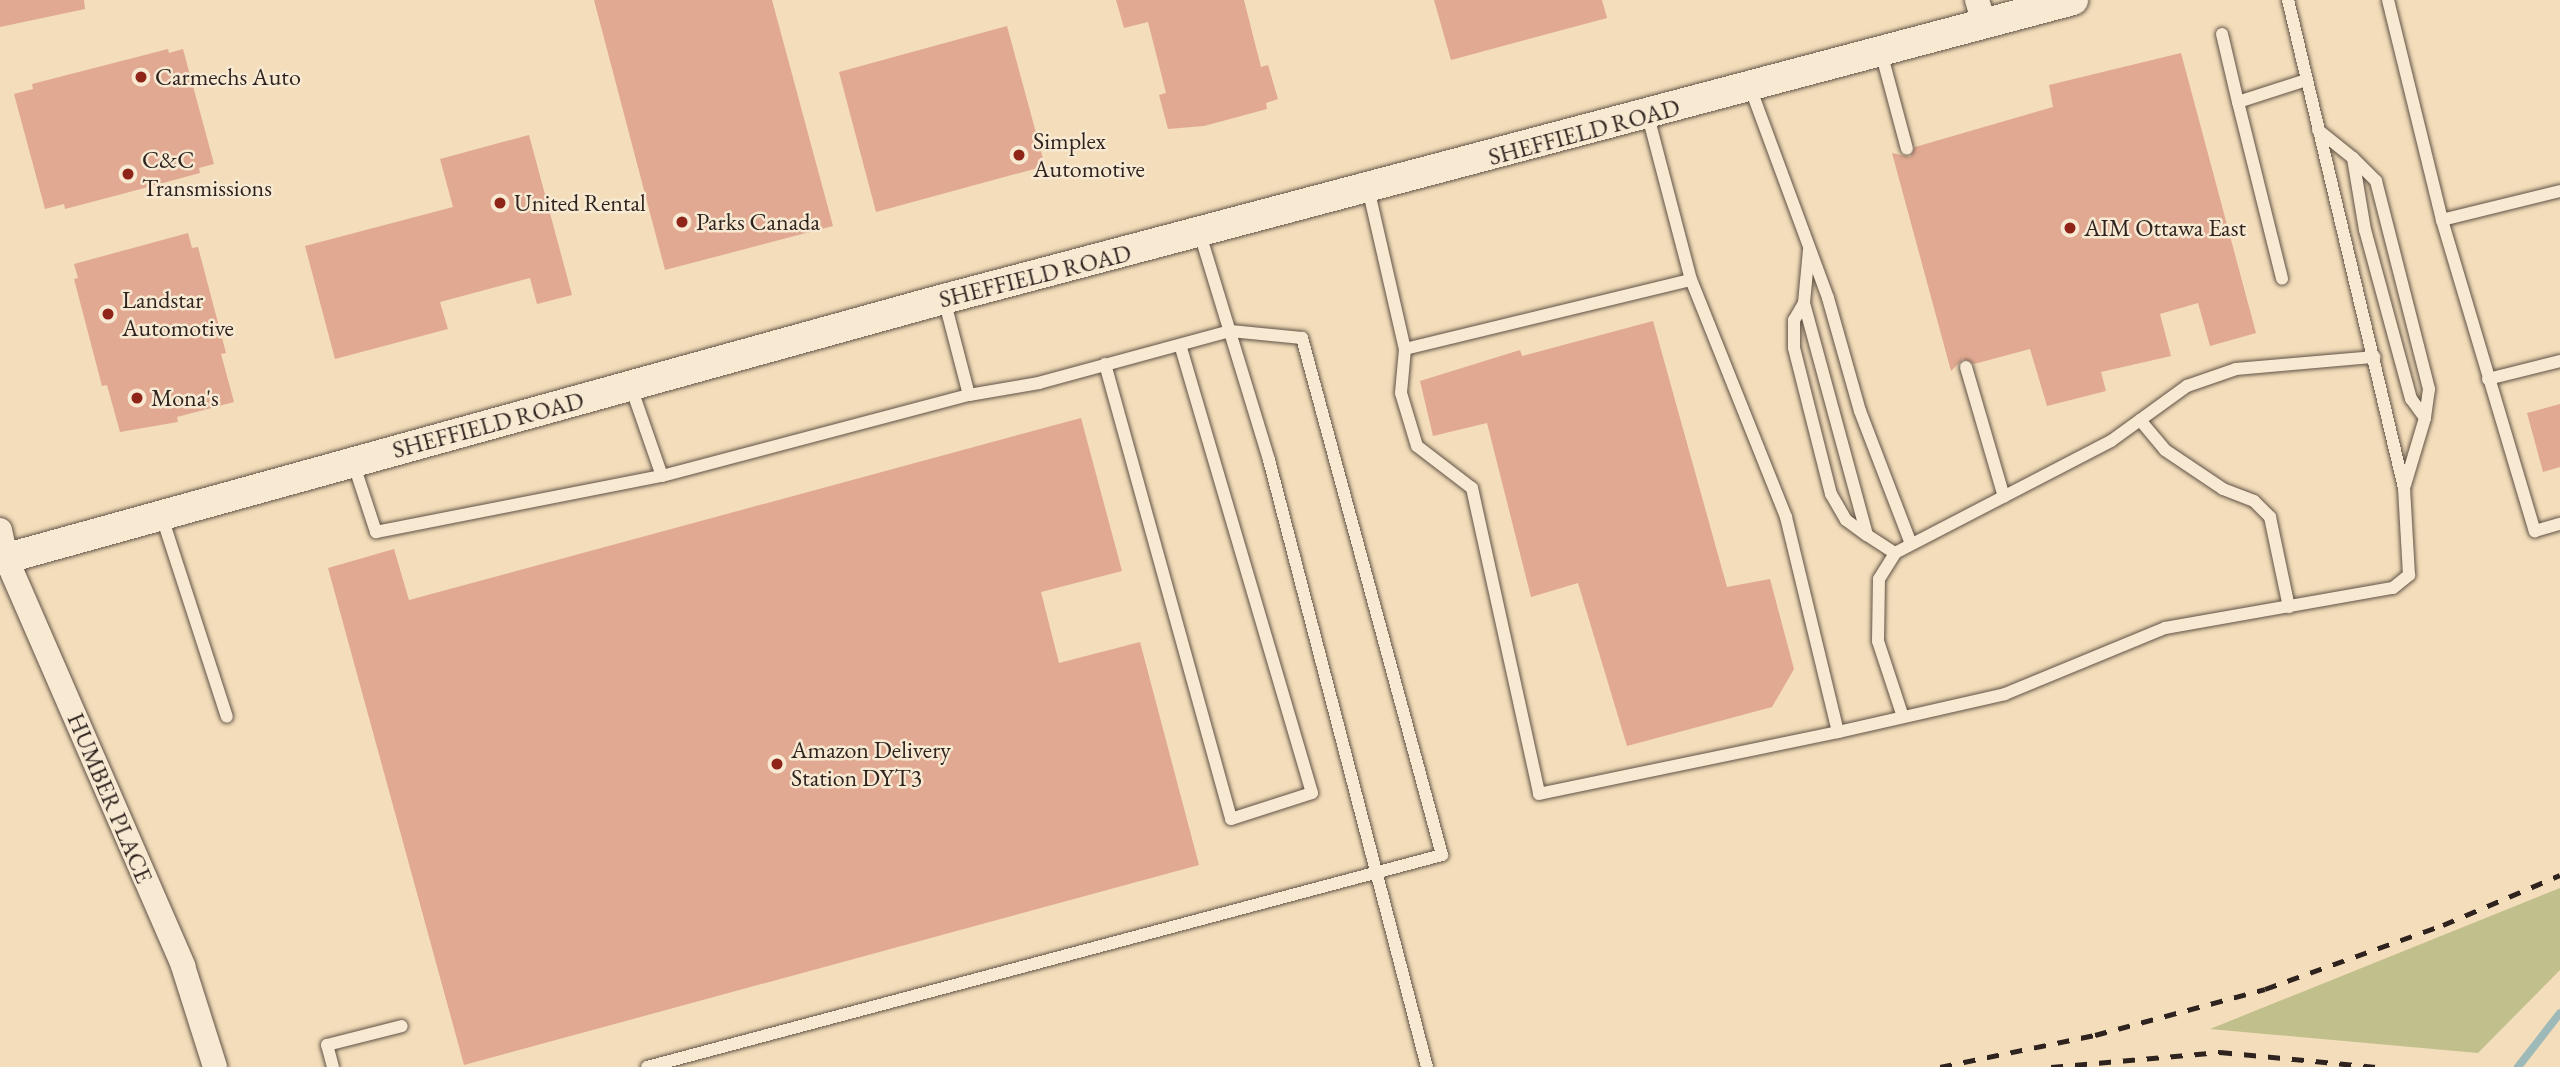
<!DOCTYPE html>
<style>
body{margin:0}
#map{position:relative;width:2560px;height:1067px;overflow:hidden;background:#f3ddba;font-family:"EB Garamond",serif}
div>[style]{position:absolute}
.green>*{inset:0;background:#c1bf8b}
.stream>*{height:8px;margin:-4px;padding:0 4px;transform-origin:4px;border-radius:4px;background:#9ebab8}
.building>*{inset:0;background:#e1a991}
.roads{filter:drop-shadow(0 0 2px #605246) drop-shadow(0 0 2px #605246)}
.service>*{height:12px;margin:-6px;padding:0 6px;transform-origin:6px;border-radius:6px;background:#f7e9d2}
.minor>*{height:24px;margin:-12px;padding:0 12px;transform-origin:12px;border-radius:12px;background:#f7e9d2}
.tertiary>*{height:30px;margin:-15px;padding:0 15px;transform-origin:15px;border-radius:15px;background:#f7e9d2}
.rail>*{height:5px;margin-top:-2.5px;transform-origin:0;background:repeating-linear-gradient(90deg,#2f231f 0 12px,transparent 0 24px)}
.dots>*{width:19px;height:19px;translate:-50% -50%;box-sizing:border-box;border:4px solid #f7e9d2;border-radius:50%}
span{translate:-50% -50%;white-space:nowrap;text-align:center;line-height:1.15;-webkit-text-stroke:5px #f7e9d2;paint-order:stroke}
.poi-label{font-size:24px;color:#2f231f}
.left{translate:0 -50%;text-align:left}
.street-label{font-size:24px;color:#2f231f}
</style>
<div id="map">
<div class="green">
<div style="clip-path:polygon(2560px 888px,2560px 970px,2478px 1053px,2210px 1029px)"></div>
</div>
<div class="stream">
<div style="left:2518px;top:1067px;width:68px;rotate:-52.1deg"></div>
</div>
<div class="building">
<div style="clip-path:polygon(0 0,84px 0,85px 9px,0 27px)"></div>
<div style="clip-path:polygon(594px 0,772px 0,833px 226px,665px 270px)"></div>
<div style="clip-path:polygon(1116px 0,1244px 0,1261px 67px,1268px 65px,1278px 99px,1266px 103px,1267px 109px,1204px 126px,1168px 129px,1159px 95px,1166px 93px,1148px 22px,1124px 28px)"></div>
<div style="clip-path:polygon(1434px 0,1602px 0,1607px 18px,1451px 60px)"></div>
<div style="clip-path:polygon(1007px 26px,1045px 166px,876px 212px,839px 72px)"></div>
<div style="clip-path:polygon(168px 49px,169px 53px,183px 49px,214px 164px,199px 168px,200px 173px,122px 194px,65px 209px,64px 204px,45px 209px,14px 94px,33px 89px,32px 84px)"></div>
<div style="clip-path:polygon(2181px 53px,2256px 333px,2210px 346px,2198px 303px,2160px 314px,2171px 356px,2101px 372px,2106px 391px,2047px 406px,2030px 349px,1974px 364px,1963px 359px,1951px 371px,1892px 153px,1910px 157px,1915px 147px,2053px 107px,2049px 85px)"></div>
<div style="clip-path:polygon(529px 135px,572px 295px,537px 304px,530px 278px,440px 302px,448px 329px,335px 359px,305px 246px,453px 207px,440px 159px)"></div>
<div style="clip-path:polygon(188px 233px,192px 248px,198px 247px,226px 353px,221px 354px,234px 402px,177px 417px,178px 422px,120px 432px,107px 385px,102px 386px,74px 279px,78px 278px,74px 264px)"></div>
<div style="clip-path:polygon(1653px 321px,1727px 587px,1770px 579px,1794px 669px,1772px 707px,1627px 746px,1578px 583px,1531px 597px,1487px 423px,1433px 436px,1420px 381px,1520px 350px,1522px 356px)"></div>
<div style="clip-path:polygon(2560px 404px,2560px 467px,2543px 472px,2527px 413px)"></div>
<div style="clip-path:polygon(1081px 418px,1122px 571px,1041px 592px,1059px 663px,1140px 642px,1199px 865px,464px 1065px,328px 568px,394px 549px,409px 600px)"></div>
</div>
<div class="roads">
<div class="service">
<div style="left:2388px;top:0;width:227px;rotate:76.2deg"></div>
<div style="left:2442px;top:220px;width:325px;rotate:73.4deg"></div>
<div style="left:2535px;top:531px;width:26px;rotate:-16deg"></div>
<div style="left:2222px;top:34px;width:70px;rotate:76.8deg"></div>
<div style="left:2238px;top:102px;width:71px;rotate:-17.9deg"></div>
<div style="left:1881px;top:52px;width:100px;rotate:75deg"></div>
<div style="left:1750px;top:87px;width:225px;rotate:69.7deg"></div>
<div style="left:1828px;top:298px;width:117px;rotate:74.2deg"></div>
<div style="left:1860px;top:411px;width:142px;rotate:69deg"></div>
<div style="left:2238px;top:102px;width:182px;rotate:76deg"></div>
<div style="left:2318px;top:130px;width:45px;rotate:38.7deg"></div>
<div style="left:2353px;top:158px;width:33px;rotate:45deg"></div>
<div style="left:2376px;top:181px;width:215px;rotate:75.7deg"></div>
<div style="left:2429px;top:389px;width:29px;rotate:98deg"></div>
<div style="left:2425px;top:418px;width:24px;rotate:-126deg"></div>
<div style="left:2411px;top:399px;width:175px;rotate:-105.2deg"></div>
<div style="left:2365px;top:230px;width:73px;rotate:-99.5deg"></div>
<div style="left:1368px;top:188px;width:165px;rotate:77.1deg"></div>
<div style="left:1405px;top:349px;width:294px;rotate:-13.6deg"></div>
<div style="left:2442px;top:220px;width:122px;rotate:-13.8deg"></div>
<div style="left:1200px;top:234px;width:236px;rotate:73deg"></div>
<div style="left:1269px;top:460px;width:627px;rotate:75.41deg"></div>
<div style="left:1809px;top:250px;width:53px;rotate:95.4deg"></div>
<div style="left:1804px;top:303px;width:240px;rotate:74.8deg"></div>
<div style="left:1867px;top:535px;width:33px;rotate:33deg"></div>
<div style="left:1804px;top:303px;width:20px;rotate:120deg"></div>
<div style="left:1794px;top:320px;width:28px;rotate:90deg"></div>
<div style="left:1794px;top:348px;width:151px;rotate:75.8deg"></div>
<div style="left:1831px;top:494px;width:30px;rotate:60deg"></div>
<div style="left:1846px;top:520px;width:26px;rotate:36deg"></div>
<div style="left:1405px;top:349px;width:44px;rotate:95.2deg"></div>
<div style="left:1401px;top:393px;width:55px;rotate:73.2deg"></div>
<div style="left:1417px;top:446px;width:69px;rotate:37.4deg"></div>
<div style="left:1472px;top:488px;width:313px;rotate:77.6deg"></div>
<div style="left:1539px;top:794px;width:305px;rotate:-11.7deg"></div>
<div style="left:1838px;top:732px;width:221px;rotate:-103.6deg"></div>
<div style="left:1786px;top:517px;width:255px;rotate:-111.8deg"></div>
<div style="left:1691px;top:280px;width:170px;rotate:-104.7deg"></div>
<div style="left:1105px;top:364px;width:472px;rotate:74.5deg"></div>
<div style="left:1231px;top:819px;width:85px;rotate:-17.8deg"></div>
<div style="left:1312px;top:793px;width:465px;rotate:-106.4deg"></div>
<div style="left:1966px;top:367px;width:135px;rotate:73.7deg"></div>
<div style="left:2488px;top:379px;width:74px;rotate:-14deg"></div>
<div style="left:631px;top:387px;width:94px;rotate:70.8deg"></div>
<div style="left:662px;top:476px;width:318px;rotate:-14.8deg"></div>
<div style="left:2140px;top:420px;width:39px;rotate:50deg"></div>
<div style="left:2165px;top:450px;width:70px;rotate:33.9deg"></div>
<div style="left:2223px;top:489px;width:33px;rotate:21deg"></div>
<div style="left:2254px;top:501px;width:23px;rotate:45deg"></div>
<div style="left:2270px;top:517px;width:92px;rotate:78.1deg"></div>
<div style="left:353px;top:462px;width:74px;rotate:71.8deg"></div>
<div style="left:376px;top:532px;width:291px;rotate:-11.1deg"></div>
<div style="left:2405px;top:485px;width:70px;rotate:-73.4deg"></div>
<div style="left:161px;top:514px;width:213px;rotate:72deg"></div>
<div style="left:1903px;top:717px;width:80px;rotate:-108.2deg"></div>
<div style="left:1878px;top:641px;width:62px;rotate:-89.1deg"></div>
<div style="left:1879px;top:579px;width:31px;rotate:-58deg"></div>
<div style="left:1895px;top:553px;width:243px;rotate:-27.4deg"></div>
<div style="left:2111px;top:441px;width:94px;rotate:-35.9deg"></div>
<div style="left:2187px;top:386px;width:52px;rotate:-19.1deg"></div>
<div style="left:2236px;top:369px;width:139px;rotate:-5deg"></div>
<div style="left:1838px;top:732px;width:171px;rotate:-12.8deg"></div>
<div style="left:2005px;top:694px;width:173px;rotate:-22.4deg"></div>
<div style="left:2165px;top:628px;width:231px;rotate:-10deg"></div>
<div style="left:2393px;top:588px;width:21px;rotate:-39deg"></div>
<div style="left:2409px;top:575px;width:87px;rotate:-93.3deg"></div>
<div style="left:2404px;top:488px;width:502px;rotate:-103.37deg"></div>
<div style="left:333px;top:1067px;width:23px;rotate:-105deg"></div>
<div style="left:327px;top:1045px;width:77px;rotate:-14.2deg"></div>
<div style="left:647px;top:1067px;width:823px;rotate:-14.93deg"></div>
<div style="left:1442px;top:855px;width:536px;rotate:-105.15deg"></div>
<div style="left:1302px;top:338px;width:72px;rotate:-174.4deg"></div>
<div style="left:1230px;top:331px;width:198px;rotate:164.8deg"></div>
<div style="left:1039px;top:383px;width:71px;rotate:170.3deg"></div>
<div style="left:969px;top:395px;width:99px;rotate:-104.6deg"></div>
</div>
<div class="minor">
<div style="left:1977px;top:0;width:24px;rotate:73deg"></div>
<div style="left:0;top:530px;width:29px;rotate:78deg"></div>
<div style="left:6px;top:558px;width:445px;rotate:66.5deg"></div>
<div style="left:183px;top:966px;width:106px;rotate:72.4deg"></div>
</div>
<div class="tertiary">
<div style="left:0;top:560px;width:979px;rotate:-15.46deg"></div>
<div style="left:944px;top:299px;width:1168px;rotate:-14.83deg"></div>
</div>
</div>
<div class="rail">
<div style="left:1940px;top:1067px;width:158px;rotate:-11.7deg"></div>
<div style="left:2095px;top:1035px;width:176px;rotate:-15.1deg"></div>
<div style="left:2265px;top:989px;width:189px;rotate:-19.8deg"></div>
<div style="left:2443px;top:925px;width:127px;rotate:-23.1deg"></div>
<div style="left:2051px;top:1067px;width:170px;rotate:-5.1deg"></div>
<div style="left:2220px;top:1052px;width:157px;rotate:5.5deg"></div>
</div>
<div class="dots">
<div style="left:141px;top:77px;background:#8f2418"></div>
<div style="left:1019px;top:155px;background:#8f2418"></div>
<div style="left:128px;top:174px;background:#8f2418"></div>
<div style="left:500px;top:203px;background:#8f2418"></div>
<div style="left:682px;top:222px;background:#8f2418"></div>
<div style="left:2070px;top:228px;background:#8f2418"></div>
<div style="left:108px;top:314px;background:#8f2418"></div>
<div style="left:137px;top:398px;background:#8f2418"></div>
<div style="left:777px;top:764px;background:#8f2418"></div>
</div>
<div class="poi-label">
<span class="left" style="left:155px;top:77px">Carmechs Auto</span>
<span class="left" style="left:1033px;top:155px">Simplex<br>Automotive</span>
<span class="left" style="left:142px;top:174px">C&amp;C<br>Transmissions</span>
<span class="left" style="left:514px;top:203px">United Rental</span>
<span class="left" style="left:696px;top:222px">Parks Canada</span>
<span class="left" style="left:2084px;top:228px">AIM Ottawa East</span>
<span class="left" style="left:122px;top:314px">Landstar<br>Automotive</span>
<span class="left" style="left:151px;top:398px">Mona's</span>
<span class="left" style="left:791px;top:764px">Amazon Delivery<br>Station DYT3</span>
</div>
<div class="street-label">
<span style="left:1584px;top:132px;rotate:-15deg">SHEFFIELD ROAD</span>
<span style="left:1035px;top:276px;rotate:-14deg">SHEFFIELD ROAD</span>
<span style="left:488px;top:425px;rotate:-15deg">SHEFFIELD ROAD</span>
<span style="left:110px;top:798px;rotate:67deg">HUMBER PLACE</span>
</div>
</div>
